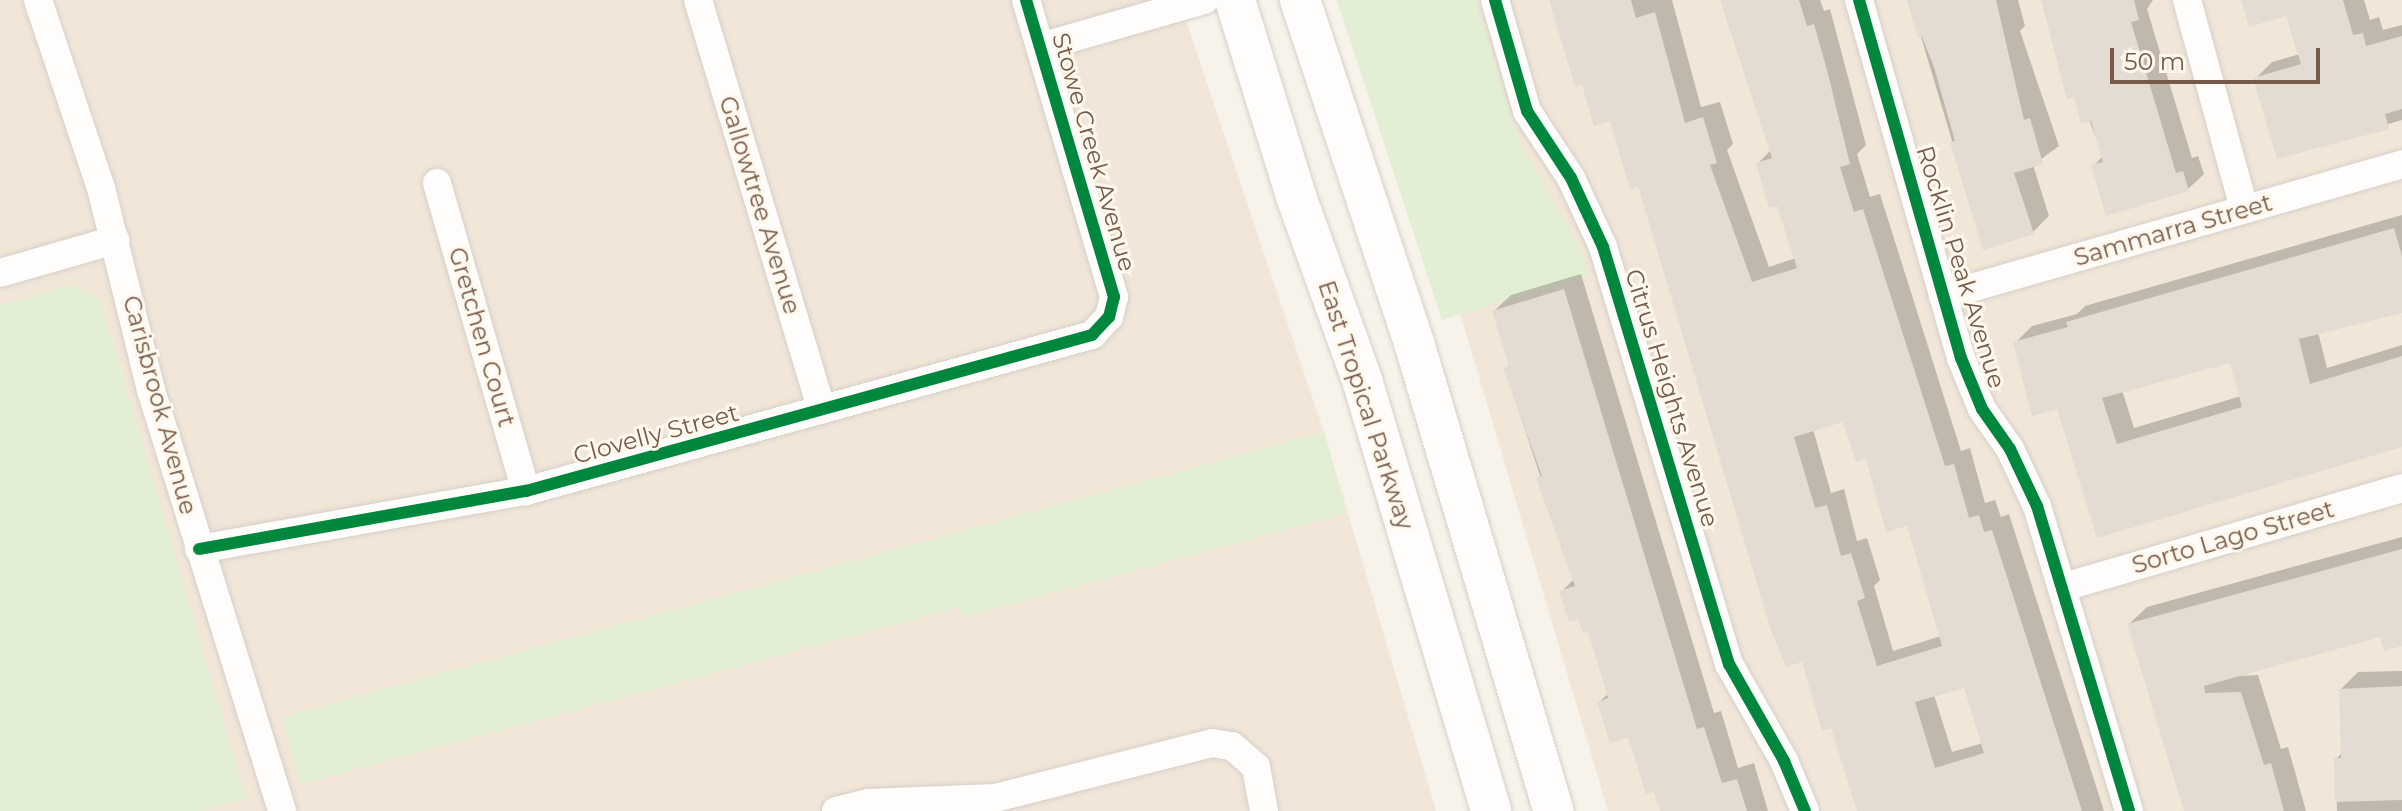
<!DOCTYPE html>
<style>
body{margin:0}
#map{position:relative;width:2402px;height:811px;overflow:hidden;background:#f7f3eb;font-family:Montserrat,sans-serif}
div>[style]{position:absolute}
.residential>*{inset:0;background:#f1e6d8}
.green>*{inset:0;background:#e3efd5}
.shadow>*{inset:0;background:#0003}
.building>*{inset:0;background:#e4dbd2}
.roads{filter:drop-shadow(0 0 2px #d6cfc8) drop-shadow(0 0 2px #d6cfc8)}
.street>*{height:28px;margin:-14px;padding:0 14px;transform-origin:14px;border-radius:14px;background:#fefdfc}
.secondary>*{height:40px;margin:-20px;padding:0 20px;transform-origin:20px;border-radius:20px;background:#fefdfc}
.cycleway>*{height:12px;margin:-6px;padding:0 6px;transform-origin:6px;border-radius:6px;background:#00873e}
span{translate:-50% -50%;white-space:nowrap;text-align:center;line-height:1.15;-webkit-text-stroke:6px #fff8ed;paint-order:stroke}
.street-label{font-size:24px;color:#775a49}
.scale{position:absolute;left:2110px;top:48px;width:210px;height:36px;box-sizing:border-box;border:4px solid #775a49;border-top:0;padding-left:10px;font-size:24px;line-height:28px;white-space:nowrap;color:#775a49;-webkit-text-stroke:6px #fff8ed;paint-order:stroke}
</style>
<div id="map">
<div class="residential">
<div style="clip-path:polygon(0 0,1179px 0,1324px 432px,1436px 811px,0 811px)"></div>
<div style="clip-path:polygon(1367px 0,2402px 0,2402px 811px,1608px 811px)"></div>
</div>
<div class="green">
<div style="clip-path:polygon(1337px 0,1476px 0,1520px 144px,1582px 251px,1588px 275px,1442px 320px)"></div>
<div style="clip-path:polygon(74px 285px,100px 299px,246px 799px,198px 811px,0 811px,0 305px)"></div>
<div style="clip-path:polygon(1324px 432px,1347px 513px,963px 617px,960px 607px,300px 784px,282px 717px)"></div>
</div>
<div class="shadow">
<div style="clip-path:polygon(evenodd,1551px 0,1672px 0,1701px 107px,1720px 102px,1733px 144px,1727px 150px,1769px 267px,1796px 258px,1778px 203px,1758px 163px,1771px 150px,1723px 0,1820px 0,1824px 11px,1830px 9px,1866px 145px,1857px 154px,1870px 197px,1880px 194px,1961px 451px,1970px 448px,1985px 503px,1995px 500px,2001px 517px,2009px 514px,2104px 811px,1858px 811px,1832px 725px,1803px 660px,1639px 184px,1612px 119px,1584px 82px,1551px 0,1845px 419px,1909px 523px,1941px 636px,1893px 651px,1874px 586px,1880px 580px,1867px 538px,1857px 541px,1844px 489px,1831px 493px,1813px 429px,1845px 419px,1551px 0,1965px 685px,1983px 743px,1952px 752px,1934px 695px,1965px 685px)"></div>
<div style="clip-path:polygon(1910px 0,2018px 0,2025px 26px,2020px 31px,2059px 146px,2033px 165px,2049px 216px,2033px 232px,1984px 248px)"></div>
<div style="clip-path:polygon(2043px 0,2153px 0,2147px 9px,2192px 158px,2198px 156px,2204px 174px,2188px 189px,2093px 166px,2103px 156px)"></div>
<div style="clip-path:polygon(2243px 0,2364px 0,2370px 20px,2379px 17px,2383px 30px,2402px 25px,2402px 120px,2278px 157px,2255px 79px,2272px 62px,2300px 54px,2287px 14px)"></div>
<div style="clip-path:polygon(evenodd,2402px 215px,2402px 310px,2318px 332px,2327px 368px,2402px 345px,2402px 445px,2099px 535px,2059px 407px,2015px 343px,2032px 326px,2077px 314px,2085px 306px,2402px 215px,2232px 361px,2241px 396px,2134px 428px,2122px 390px,2232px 361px)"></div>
<div style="clip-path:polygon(1581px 274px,1714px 713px,1721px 711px,1738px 768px,1754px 763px,1768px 811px,1662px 811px,1630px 735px,1599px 702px,1609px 693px,1589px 629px,1562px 591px,1574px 579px,1505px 369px,1510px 364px,1494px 311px,1511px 295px)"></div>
<div style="clip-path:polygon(2402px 537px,2402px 644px,2381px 635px,2238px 676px,2258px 675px,2281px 749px,2288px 747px,2306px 811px,2186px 811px,2129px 624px,2147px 607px)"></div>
<div style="clip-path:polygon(2402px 671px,2402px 811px,2337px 811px,2336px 759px,2343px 752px,2341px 689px,2358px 672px)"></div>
</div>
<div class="building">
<div style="clip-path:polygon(evenodd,1549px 0,1631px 0,1636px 18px,1655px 12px,1685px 123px,1703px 117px,1717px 163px,1710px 165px,1752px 282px,1797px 268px,1777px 206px,1769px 208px,1756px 163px,1772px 158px,1720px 0,1799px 0,1807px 26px,1814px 24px,1827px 70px,1850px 164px,1840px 167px,1854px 212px,1863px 209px,1945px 466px,1954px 464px,1969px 518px,1979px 515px,1984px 532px,1992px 530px,2082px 811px,1857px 811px,1831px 728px,1822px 731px,1802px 662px,1786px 667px,1770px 627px,1638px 186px,1630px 189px,1610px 121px,1594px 126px,1582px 85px,1575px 87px,1549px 0,1843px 422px,1856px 462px,1866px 459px,1886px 532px,1907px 526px,1942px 646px,1877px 666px,1857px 601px,1865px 598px,1851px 553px,1841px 556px,1827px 505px,1815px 508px,1794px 437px,1843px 422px,1549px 0,1964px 688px,1984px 753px,1935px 768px,1915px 702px,1964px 688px)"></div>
<div style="clip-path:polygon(1907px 0,1996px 0,2024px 120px,2030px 118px,2043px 164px,2014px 173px,2034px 234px,1983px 250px,1950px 142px,1955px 141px,1934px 67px,1922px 37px,1918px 38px)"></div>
<div style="clip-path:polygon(2041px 0,2134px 0,2139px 20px,2131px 22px,2176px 173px,2183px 171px,2189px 191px,2106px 216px,2091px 165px,2103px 162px,2091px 121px,2081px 124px,2074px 97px,2067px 99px)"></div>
<div style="clip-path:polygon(2241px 0,2343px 0,2353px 35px,2363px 33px,2366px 46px,2402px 36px,2402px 109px,2385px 114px,2389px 129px,2277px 159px,2253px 78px,2301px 64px,2286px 16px,2249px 27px)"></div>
<div style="clip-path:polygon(evenodd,2394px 228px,2402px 256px,2402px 313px,2299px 339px,2310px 384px,2402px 356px,2402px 447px,2097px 538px,2057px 409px,2032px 416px,2013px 342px,2068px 327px,2066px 322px,2394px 228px,2230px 363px,2242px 407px,2117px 444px,2102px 398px,2230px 363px)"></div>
<div style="clip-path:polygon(1564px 289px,1697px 729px,1704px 727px,1722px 783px,1737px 779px,1747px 811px,1660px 811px,1654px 792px,1646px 794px,1628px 737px,1610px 743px,1597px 702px,1608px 698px,1588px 632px,1583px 633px,1578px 619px,1569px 622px,1559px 591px,1575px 586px,1536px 478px,1542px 476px,1503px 368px,1509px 366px,1492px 311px)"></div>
<div style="clip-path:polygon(2402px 549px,2402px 646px,2384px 651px,2380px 637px,2204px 686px,2205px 693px,2241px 692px,2264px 765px,2271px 763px,2284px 811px,2184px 811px,2127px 624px)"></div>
<div style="clip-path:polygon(2402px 686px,2402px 800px,2335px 802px,2334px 758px,2341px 758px,2339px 689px)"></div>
</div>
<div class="roads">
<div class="street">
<div style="left:38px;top:0;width:198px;rotate:71.5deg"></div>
<div style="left:101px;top:188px;width:208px;rotate:76.1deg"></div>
<div style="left:151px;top:390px;width:441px;rotate:72.7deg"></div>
<div style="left:698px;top:0;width:428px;rotate:73.2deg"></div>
<div style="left:1495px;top:0;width:116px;rotate:73.9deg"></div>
<div style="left:1527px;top:111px;width:80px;rotate:56.7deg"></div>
<div style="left:1571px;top:178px;width:76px;rotate:65.1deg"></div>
<div style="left:1603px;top:247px;width:436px;rotate:73.2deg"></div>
<div style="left:1729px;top:664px;width:112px;rotate:60.4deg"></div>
<div style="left:1784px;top:761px;width:54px;rotate:67.2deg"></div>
<div style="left:1859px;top:0;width:372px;rotate:74.1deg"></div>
<div style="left:1961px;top:358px;width:55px;rotate:67.6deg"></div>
<div style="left:1982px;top:409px;width:49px;rotate:55deg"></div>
<div style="left:2010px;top:449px;width:63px;rotate:64.7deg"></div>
<div style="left:2037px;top:506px;width:319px;rotate:73.2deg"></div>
<div style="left:2187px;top:0;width:217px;rotate:74.7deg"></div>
<div style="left:1040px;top:47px;width:171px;rotate:-16deg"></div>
<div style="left:437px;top:183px;width:321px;rotate:73.9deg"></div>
<div style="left:0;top:273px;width:120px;rotate:-16deg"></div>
<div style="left:1943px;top:296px;width:478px;rotate:-16deg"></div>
<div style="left:199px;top:549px;width:332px;rotate:-10.1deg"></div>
<div style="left:526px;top:491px;width:587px;rotate:-15.41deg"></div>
<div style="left:1092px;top:335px;width:25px;rotate:-47deg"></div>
<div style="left:1109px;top:317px;width:21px;rotate:-76deg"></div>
<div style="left:1114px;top:297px;width:310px;rotate:-106.5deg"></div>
<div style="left:2064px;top:587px;width:352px;rotate:-16.3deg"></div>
<div style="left:836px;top:811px;width:34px;rotate:-14deg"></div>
<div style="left:869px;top:803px;width:126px;rotate:-2.3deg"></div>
<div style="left:995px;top:798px;width:224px;rotate:-14.2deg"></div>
<div style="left:1212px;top:743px;width:20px;rotate:9deg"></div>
<div style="left:1232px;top:746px;width:32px;rotate:41deg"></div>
<div style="left:1256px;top:767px;width:45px;rotate:79.7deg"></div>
</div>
<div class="secondary">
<div style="left:1235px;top:0;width:208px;rotate:72.7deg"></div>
<div style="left:1297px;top:199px;width:192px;rotate:70.2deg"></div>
<div style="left:1362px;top:380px;width:450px;rotate:73.3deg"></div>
<div style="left:1300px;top:0;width:365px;rotate:71.6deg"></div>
<div style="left:1415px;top:346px;width:485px;rotate:73.4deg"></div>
</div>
</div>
<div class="cycleway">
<div style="left:1495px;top:0;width:116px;rotate:73.9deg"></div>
<div style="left:1527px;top:111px;width:80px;rotate:56.7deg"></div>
<div style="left:1571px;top:178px;width:76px;rotate:65.1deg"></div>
<div style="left:1603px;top:247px;width:436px;rotate:73.2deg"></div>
<div style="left:1729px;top:664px;width:112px;rotate:60.4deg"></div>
<div style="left:1784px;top:761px;width:54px;rotate:67.2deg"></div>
<div style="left:1859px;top:0;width:372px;rotate:74.1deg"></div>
<div style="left:1961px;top:358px;width:55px;rotate:67.6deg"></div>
<div style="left:1982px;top:409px;width:49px;rotate:55deg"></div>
<div style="left:2010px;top:449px;width:63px;rotate:64.7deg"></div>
<div style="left:2037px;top:506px;width:319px;rotate:73.2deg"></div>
<div style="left:199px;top:549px;width:332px;rotate:-10.1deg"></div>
<div style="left:526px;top:491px;width:587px;rotate:-15.41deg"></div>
<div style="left:1092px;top:335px;width:25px;rotate:-47deg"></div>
<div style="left:1109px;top:317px;width:21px;rotate:-76deg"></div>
<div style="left:1114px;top:297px;width:310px;rotate:-106.5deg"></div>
</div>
<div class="street-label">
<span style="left:1094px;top:152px;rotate:74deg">Stowe Creek Avenue</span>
<span style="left:760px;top:205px;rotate:73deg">Gallowtree Avenue</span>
<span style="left:2173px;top:230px;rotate:-16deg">Sammarra Street</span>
<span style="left:1961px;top:267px;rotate:73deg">Rocklin Peak Avenue</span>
<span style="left:482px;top:337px;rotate:74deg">Gretchen Court</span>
<span style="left:1672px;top:398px;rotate:73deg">Citrus Heights Avenue</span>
<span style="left:160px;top:405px;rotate:75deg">Carisbrook Avenue</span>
<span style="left:1366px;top:405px;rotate:72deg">East Tropical Parkway</span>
<span style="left:656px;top:434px;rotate:-15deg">Clovelly Street</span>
<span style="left:2233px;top:537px;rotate:-16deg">Sorto Lago Street</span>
</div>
<div class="scale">50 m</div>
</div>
